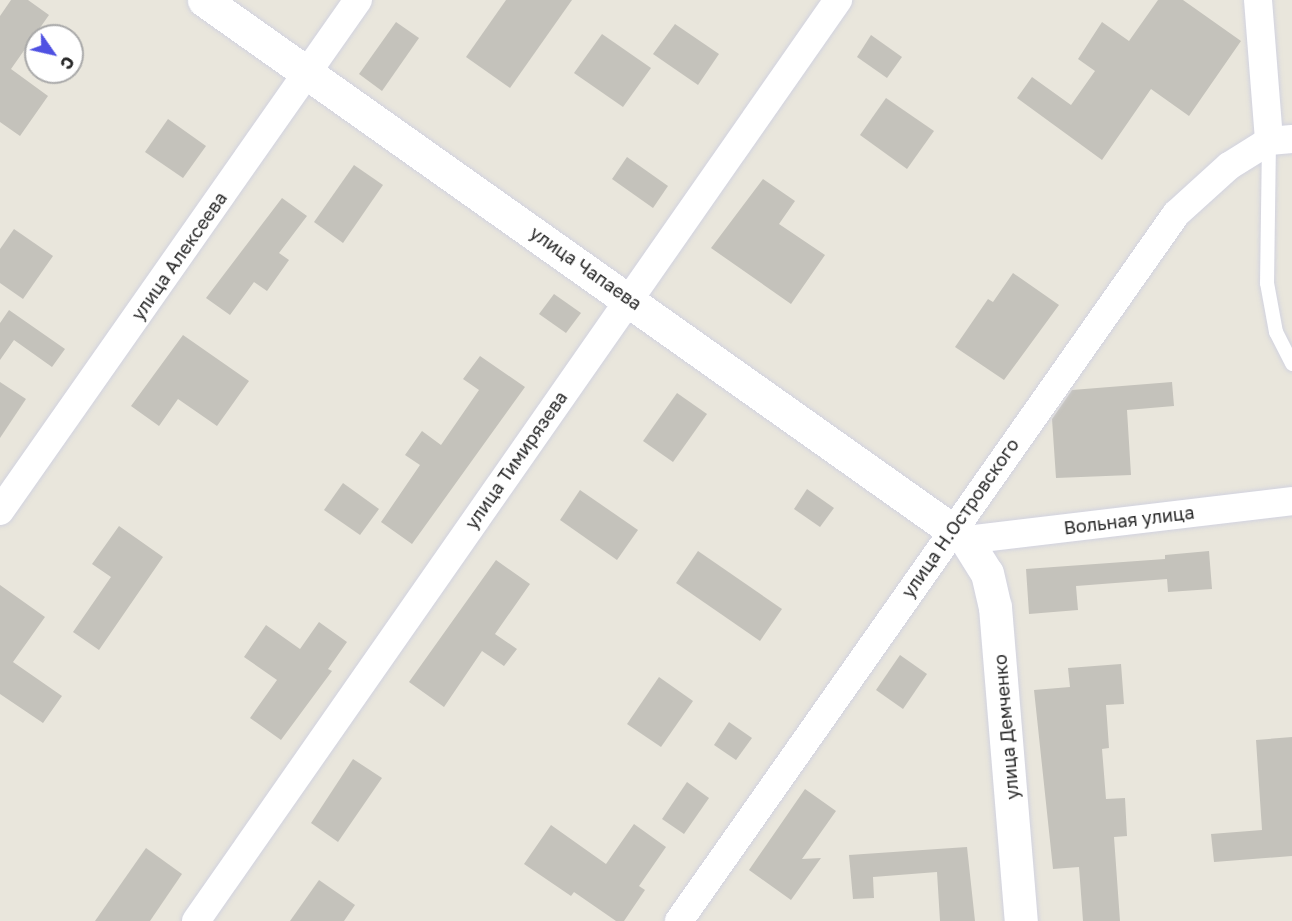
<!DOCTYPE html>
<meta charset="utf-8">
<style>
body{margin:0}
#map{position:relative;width:1292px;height:921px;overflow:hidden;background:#e9e6dc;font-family:"Golos Text",sans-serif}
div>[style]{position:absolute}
.building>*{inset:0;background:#c4c2bb}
.roads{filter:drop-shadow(0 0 2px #d1d2df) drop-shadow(0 0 2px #d1d2df)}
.service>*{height:14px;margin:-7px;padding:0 7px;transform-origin:7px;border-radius:7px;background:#fff}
.minor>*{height:28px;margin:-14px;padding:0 14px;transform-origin:14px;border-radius:14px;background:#fff}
.tertiary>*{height:33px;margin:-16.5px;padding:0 16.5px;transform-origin:16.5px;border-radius:16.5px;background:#fff}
span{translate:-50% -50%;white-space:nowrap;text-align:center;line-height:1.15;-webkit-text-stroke:4.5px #fff;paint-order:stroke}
.street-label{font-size:18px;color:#282828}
.north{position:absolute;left:24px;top:24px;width:60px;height:60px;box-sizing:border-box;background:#fff;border:2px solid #a9a9a9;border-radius:50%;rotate:124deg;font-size:16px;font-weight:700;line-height:24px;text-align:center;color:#282828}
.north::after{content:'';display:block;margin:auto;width:21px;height:27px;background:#4f51e2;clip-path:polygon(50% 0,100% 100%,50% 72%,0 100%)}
</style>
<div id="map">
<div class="building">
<div style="clip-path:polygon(11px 0,28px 0,49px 15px,11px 69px,48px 96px,20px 136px,0 122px,0 16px)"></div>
<div style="clip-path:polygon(506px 0,572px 0,510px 88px,466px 57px)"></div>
<div style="clip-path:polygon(1158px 0,1183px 0,1241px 41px,1189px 116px,1151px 89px,1102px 160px,1017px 98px,1032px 77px,1071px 105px,1095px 71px,1078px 59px,1102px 22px,1129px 41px)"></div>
<div style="clip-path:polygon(396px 22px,419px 38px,382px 91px,359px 74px)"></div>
<div style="clip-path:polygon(675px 24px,719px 54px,698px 85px,653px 54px)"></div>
<div style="clip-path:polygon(602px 34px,651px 68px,623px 107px,574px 73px)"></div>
<div style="clip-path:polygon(871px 35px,902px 57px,887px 78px,857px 57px)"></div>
<div style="clip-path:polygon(886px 98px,934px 131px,907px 169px,860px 135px)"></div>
<div style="clip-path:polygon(168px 119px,206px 146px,183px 178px,145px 152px)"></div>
<div style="clip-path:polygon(627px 157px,668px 186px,653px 208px,612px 179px)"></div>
<div style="clip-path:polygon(354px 165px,383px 185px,343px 243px,314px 222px)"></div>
<div style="clip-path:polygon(763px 179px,795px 201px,779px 224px,825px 255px,791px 304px,711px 248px)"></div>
<div style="clip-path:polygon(282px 198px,307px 216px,279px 253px,289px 260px,267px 291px,254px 282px,230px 315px,206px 298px)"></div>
<div style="clip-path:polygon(14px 229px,53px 256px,23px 299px,0 283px,0 249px)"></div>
<div style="clip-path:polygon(1013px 273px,1059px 305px,1004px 380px,955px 347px,988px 299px,993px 302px)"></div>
<div style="clip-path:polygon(554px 294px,581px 313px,566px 333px,539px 314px)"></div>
<div style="clip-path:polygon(9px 310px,65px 349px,52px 367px,14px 340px,0 360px,0 323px)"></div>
<div style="clip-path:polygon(183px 335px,249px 381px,217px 426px,178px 399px,159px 426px,131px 406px)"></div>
<div style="clip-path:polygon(480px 356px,525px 387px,412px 544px,381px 522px,420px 465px,405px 455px,422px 431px,441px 445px,479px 390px,463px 379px)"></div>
<div style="clip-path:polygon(0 382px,26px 399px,0 438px)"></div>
<div style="clip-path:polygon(1172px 382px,1174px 406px,1127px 410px,1131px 475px,1056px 478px,1052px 419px,1072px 390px)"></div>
<div style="clip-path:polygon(677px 393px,707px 414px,673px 462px,643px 441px)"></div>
<div style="clip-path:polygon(343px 483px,379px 509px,360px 535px,324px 510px)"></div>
<div style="clip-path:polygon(807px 489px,834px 508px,820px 527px,794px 509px)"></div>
<div style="clip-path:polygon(580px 490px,638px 530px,617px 560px,560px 520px)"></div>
<div style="clip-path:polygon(119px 526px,163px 557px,99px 650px,73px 632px,111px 577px,92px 564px)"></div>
<div style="clip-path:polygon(698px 551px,782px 609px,760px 641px,676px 583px)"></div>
<div style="clip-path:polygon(1209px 551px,1212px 589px,1168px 592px,1167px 579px,1076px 586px,1078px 610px,1029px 614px,1026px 569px,1165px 559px,1165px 555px)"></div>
<div style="clip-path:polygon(496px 560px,530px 584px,495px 634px,517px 649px,504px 666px,482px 651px,444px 707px,409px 682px)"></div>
<div style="clip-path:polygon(0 585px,45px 617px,13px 662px,62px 696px,43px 723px,0 694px)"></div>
<div style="clip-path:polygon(319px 622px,347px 642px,328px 669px,332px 671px,281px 740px,250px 718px,277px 680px,244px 657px,266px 625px,300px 649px)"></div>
<div style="clip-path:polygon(900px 655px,927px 674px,903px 709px,876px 690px)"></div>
<div style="clip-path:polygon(1121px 664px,1124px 704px,1106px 705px,1109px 748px,1102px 749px,1106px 799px,1125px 798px,1127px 836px,1114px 837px,1120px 921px,1083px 921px,1079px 867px,1053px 869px,1034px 690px,1070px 687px,1068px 668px)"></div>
<div style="clip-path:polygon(659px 677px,693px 701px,661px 747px,627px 724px)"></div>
<div style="clip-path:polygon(729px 722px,752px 738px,736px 760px,714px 745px)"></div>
<div style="clip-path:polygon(1292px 737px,1292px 856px,1214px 862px,1211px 834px,1262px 830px,1256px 740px)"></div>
<div style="clip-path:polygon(353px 759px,382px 778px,338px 842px,311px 823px)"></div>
<div style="clip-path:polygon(687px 782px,709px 798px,684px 834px,662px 819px)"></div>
<div style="clip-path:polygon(805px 789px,836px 811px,802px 859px,821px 858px,791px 900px,749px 870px)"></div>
<div style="clip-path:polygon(634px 824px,666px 847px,639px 886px,645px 890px,624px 921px,616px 921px,574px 892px,571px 896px,524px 864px,551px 825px,606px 864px)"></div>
<div style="clip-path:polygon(967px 847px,975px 921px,940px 921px,937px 872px,873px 877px,874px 898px,853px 899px,849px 855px)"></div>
<div style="clip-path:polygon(146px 848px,182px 874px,150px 921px,95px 921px)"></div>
<div style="clip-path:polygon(319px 880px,355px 905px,344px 921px,290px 921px)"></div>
</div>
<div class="roads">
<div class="service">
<div style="left:1269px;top:141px;width:142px;rotate:90.8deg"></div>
<div style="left:1267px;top:283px;width:50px;rotate:79.6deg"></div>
<div style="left:1276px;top:332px;width:36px;rotate:63deg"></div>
</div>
<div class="minor">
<div style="left:1258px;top:0;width:141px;rotate:85.5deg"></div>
<div style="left:0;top:511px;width:624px;rotate:-54.99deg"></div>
<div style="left:966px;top:540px;width:328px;rotate:-6.8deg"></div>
<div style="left:196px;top:921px;width:1123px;rotate:-55.12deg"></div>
<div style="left:679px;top:921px;width:864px;rotate:-54.89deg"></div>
<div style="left:1176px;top:214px;width:72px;rotate:-42.2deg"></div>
<div style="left:1229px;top:166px;width:47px;rotate:-32deg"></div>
<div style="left:1269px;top:141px;width:23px;rotate:-5deg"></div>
</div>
<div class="tertiary">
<div style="left:204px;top:0;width:934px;rotate:35.32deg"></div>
<div style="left:966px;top:540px;width:39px;rotate:58deg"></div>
<div style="left:987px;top:573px;width:35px;rotate:77deg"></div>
<div style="left:995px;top:607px;width:315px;rotate:85.3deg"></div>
</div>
</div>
<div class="street-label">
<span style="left:179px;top:256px;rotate:-55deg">улица Алексеева</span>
<span style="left:586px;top:268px;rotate:35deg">улица Чапаева</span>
<span style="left:516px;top:460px;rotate:-55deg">улица Тимирязева</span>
<span style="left:960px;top:518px;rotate:-55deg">улица Н.Островского</span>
<span style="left:1129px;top:520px;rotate:-7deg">Вольная улица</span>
<span style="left:1006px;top:727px;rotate:-95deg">улица Демченко</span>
</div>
<div class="north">С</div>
</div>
